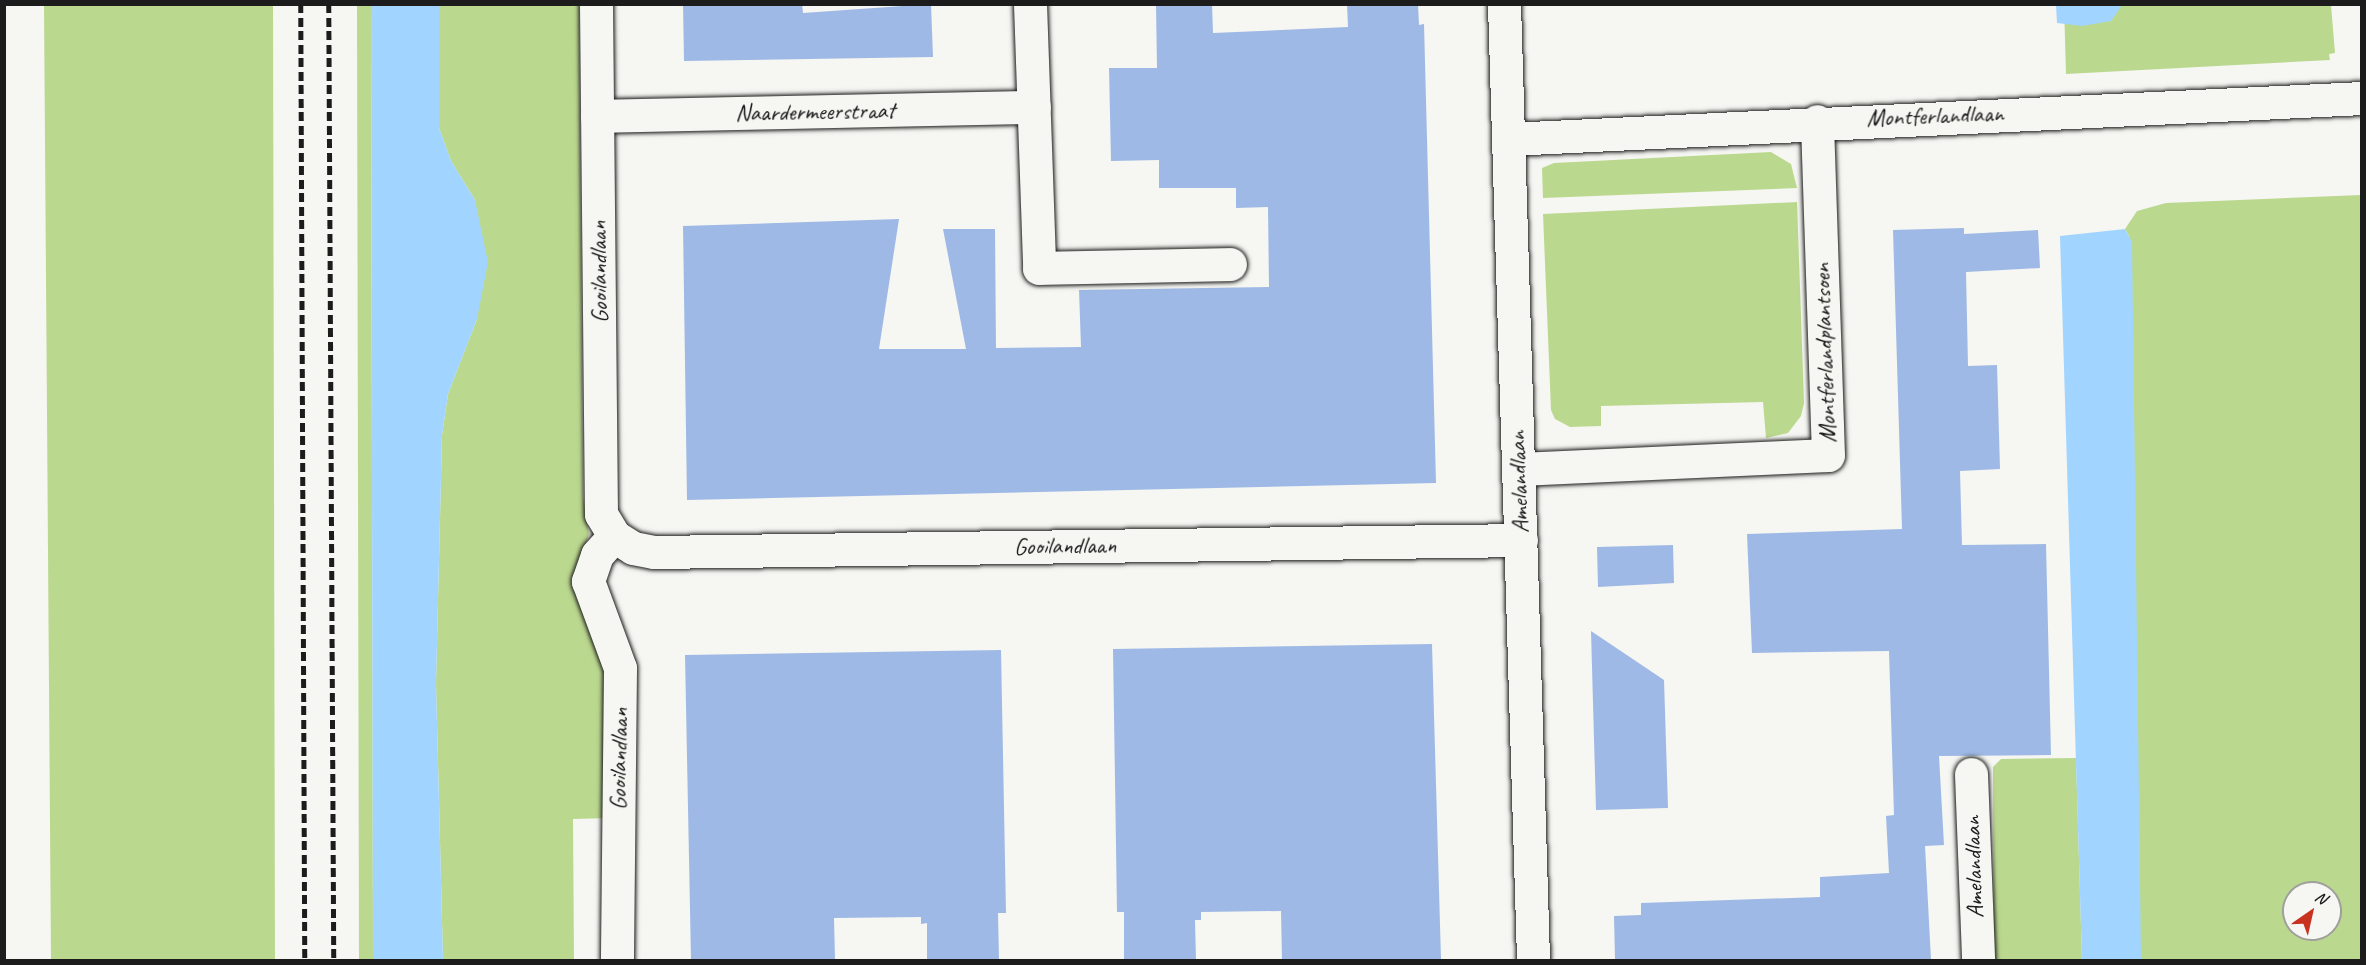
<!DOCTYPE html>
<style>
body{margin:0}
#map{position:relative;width:2366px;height:965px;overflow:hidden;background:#f6f6f2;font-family:Caveat,sans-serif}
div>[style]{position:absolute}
.green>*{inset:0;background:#bbd88f}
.water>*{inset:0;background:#a1d5ff}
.building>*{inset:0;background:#9eb9e5}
.roads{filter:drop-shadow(0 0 2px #1c1c1c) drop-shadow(0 0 2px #1c1c1c)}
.street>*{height:33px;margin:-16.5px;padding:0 16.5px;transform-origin:16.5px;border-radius:16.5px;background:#f6f6f2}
.rail>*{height:4.5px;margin-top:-2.25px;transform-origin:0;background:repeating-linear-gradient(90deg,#1c1c1c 0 9px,transparent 0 13.5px)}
span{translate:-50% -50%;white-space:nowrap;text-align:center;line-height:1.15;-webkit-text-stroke:5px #f6f6f2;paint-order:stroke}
.street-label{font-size:24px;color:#1c1c1c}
.frame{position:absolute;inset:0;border:6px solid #1c1c1c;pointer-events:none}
.north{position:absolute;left:2282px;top:881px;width:60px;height:60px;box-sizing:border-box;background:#f6f6f2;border:2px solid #9f9f9c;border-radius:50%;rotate:34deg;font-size:16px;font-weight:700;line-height:24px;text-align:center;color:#1c1c1c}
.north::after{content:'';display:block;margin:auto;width:21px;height:27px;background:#c8321e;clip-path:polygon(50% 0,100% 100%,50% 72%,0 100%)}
</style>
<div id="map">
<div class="green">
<div style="clip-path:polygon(44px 5px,273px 5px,275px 960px,51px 960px)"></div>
<div style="clip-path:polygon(357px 5px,371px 5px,373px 960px,359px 960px)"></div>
<div style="clip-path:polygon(439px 5px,579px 5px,583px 497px,589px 534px,576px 571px,603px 652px,610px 818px,573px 819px,574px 960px,443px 960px,436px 684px,442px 435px,448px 394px,477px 319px,475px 200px,451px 161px,439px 128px)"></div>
<div style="clip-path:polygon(2064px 5px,2331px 5px,2335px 53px,2329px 54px,2330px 60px,2066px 74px)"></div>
<div style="clip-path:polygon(1771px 152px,1791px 164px,1797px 188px,1543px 198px,1542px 168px,1554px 163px)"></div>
<div style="clip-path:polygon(evenodd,2361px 195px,2361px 960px,2112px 960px,2129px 236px,2125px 229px,2137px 211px,2166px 203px,2361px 195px,2294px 893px,2330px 893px,2330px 929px,2294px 929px,2294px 893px)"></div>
<div style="clip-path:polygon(1797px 202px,1804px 403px,1801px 416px,1788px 433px,1766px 438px,1763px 402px,1601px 406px,1601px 426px,1570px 427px,1555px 419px,1551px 410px,1543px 214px)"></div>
<div style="clip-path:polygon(2076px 758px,2082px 960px,1994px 960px,1993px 767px,2001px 759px)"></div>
</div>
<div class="water">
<div style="clip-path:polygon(371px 5px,439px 5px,439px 128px,451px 161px,475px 200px,488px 262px,477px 319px,448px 394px,442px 435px,436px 684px,443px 960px,373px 960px)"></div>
<div style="clip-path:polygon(2056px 5px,2056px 4px,2122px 5px,2111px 21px,2082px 26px,2057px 23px)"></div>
<div style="clip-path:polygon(2125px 229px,2132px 242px,2141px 960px,2082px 960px,2060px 236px)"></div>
</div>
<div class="building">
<div style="clip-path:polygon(683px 4px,802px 4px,803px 13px,931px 4px,933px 57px,684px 61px)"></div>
<div style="clip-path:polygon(1156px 4px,1212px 4px,1213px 33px,1348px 27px,1347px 4px,1418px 4px,1419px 25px,1424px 24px,1436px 483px,687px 500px,683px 226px,899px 219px,879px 349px,966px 349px,943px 229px,995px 229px,996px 348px,1081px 347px,1079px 290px,1269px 287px,1268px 207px,1236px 208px,1236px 188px,1159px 188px,1159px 160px,1111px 161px,1109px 68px,1157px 68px)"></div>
<div style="clip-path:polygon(1964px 228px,1964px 234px,2038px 230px,2040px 268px,1966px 272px,1968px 366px,1997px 365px,2000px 469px,1960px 471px,1962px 545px,2046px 544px,2051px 755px,1939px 756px,1944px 845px,1925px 846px,1931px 960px,1615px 960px,1614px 916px,1641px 915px,1641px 903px,1820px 897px,1820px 877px,1889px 873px,1886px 816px,1894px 815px,1889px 651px,1752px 653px,1747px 534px,1902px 529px,1893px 230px)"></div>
<div style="clip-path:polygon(1673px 545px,1674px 583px,1598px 587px,1597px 547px)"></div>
<div style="clip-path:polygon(1591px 631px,1664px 680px,1668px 808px,1596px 810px)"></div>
<div style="clip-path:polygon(1432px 644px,1441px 960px,1282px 960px,1281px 911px,1201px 912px,1201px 920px,1195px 920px,1196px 960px,1124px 960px,1124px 912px,1117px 912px,1113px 649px)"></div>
<div style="clip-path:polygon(1001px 650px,1006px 913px,998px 913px,999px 960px,927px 960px,927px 923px,921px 924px,921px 917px,834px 918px,835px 960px,691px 960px,685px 655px)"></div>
</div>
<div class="roads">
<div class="street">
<div style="left:596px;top:4px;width:510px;rotate:89.44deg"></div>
<div style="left:601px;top:514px;width:26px;rotate:59deg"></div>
<div style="left:614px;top:536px;width:22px;rotate:32deg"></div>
<div style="left:633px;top:548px;width:21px;rotate:11deg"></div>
<div style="left:654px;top:552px;width:867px;rotate:-0.79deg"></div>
<div style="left:1030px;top:4px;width:264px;rotate:88deg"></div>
<div style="left:1039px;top:268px;width:191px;rotate:-1.2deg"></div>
<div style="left:1504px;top:4px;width:956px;rotate:88.26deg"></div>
<div style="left:597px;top:116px;width:437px;rotate:-1.2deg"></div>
<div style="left:1509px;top:139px;width:854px;rotate:-2.75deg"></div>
<div style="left:1519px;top:469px;width:309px;rotate:-2.6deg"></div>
<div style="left:1828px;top:455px;width:334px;rotate:-91.9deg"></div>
<div style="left:614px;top:536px;width:25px;rotate:132deg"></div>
<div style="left:597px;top:555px;width:28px;rotate:109deg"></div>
<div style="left:588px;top:581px;width:93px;rotate:69.8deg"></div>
<div style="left:620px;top:668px;width:292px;rotate:90.6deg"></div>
<div style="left:1971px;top:774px;width:186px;rotate:87.8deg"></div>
</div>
</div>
<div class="rail">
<div style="left:301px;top:4px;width:956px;rotate:89.76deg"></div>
<div style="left:329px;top:4px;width:956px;rotate:89.7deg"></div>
</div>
<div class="street-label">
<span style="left:815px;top:112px;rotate:-1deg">Naardermeerstraat</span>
<span style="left:1935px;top:116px;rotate:-2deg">Montferlandlaan</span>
<span style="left:599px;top:272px;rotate:-91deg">Gooilandlaan</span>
<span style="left:1825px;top:353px;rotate:-92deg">Montferlandplantsoen</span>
<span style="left:1519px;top:482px;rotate:-92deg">Amelandlaan</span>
<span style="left:1065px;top:546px;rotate:-1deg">Gooilandlaan</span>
<span style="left:619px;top:759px;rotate:-89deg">Gooilandlaan</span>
<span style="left:1974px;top:867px;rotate:-92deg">Amelandlaan</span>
</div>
<div class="frame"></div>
<div class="north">N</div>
</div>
